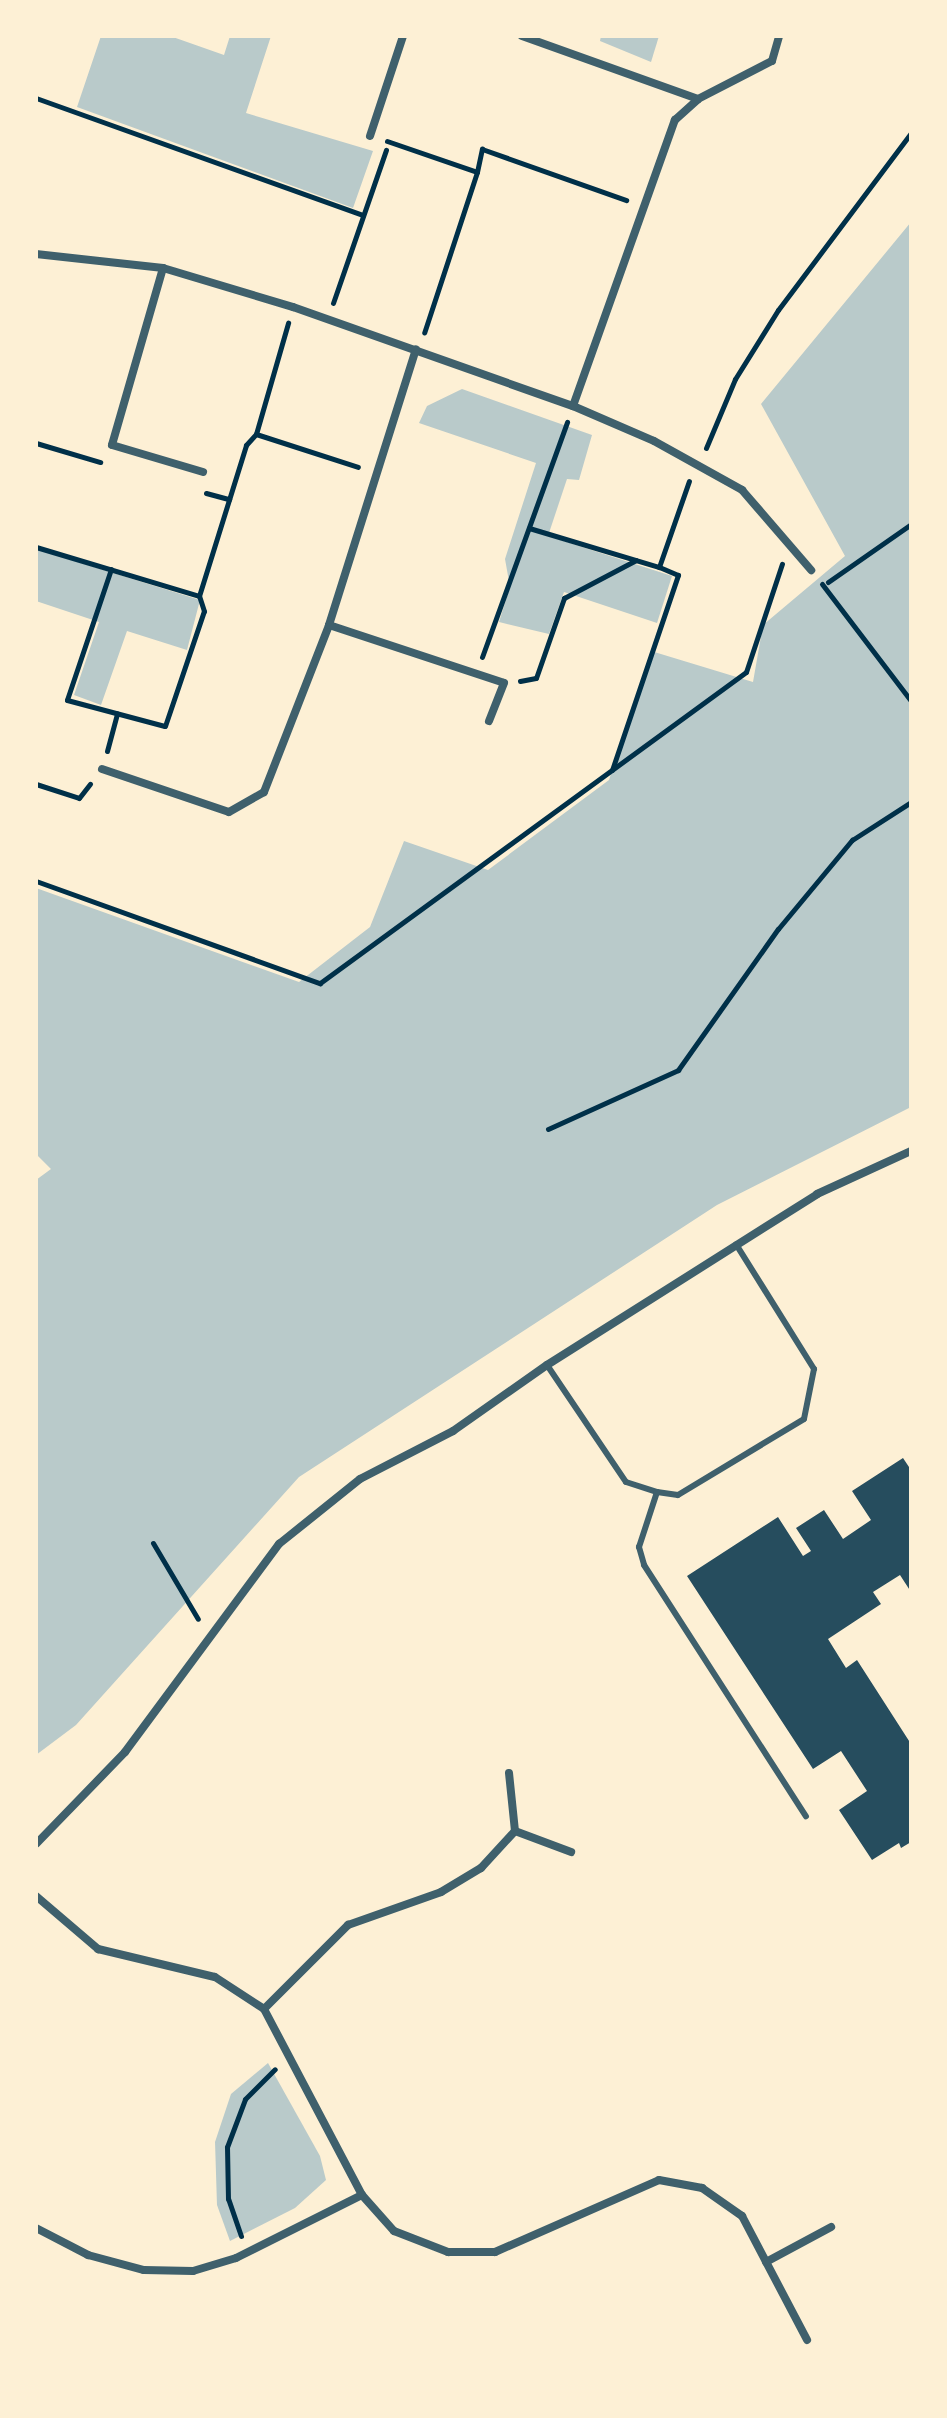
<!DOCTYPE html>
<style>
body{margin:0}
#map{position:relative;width:947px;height:2418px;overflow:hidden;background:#fdf0d5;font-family:Signika,sans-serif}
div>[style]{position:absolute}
.green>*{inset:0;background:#b9caca}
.building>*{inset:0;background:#264d5e}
.path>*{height:5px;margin:-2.5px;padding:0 2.5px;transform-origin:2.5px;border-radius:2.5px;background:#003049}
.service>*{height:6px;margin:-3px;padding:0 3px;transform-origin:3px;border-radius:3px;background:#3f606c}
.minor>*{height:8px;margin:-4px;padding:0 4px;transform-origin:4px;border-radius:4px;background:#3f606c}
span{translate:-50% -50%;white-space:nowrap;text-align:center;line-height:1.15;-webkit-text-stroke:6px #fdf0d5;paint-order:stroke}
.frame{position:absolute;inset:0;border:38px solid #fdf0d5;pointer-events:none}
</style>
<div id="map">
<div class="green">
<div style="clip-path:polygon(101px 36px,170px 36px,224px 55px,230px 36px,271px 36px,246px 113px,373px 151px,353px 208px,77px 107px)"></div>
<div style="clip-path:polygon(601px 36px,659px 36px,651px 62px,600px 41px)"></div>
<div style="clip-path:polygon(911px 222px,911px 1107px,717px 1205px,299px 1477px,76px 1725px,36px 1755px,36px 1180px,51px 1169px,36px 1154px,36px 888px,299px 982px,370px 927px,404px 841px,488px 870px,609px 780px,651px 651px,753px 682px,763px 625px,845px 556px,761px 404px)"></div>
<div style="clip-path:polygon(462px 389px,592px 435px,579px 480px,567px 479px,548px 536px,672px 576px,657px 623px,564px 592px,549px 634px,499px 622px,510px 587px,505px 559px,536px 463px,419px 423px,427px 406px)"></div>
<div style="clip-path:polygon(36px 549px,200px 600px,187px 650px,127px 631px,101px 705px,74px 695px,99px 622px,36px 601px)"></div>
<div style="clip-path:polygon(268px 2063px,320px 2156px,326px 2180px,295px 2208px,230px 2241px,217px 2205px,215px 2142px,231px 2094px)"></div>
</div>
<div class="building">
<div style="clip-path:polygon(903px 1458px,911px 1470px,911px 1592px,900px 1575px,873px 1592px,881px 1604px,828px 1639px,846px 1668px,857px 1660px,911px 1744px,911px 1842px,901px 1848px,899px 1843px,872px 1860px,839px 1810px,867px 1791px,841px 1751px,813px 1769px,687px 1576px,778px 1517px,803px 1556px,811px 1551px,796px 1528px,824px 1510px,843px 1539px,871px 1520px,852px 1491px)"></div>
</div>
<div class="path">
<div style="left:36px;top:98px;width:346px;rotate:19.7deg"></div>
<div style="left:387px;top:141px;width:95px;rotate:19deg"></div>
<div style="left:477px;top:172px;width:169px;rotate:108.2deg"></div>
<div style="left:477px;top:172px;width:24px;rotate:-78deg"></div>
<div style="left:482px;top:149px;width:153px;rotate:19.5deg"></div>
<div style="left:333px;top:303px;width:162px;rotate:-70.9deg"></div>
<div style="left:256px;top:434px;width:107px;rotate:17.9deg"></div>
<div style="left:36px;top:443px;width:67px;rotate:16.5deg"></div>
<div style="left:706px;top:448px;width:75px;rotate:-67.2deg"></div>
<div style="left:735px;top:379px;width:81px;rotate:-58.1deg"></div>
<div style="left:778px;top:310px;width:221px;rotate:-53.1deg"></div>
<div style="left:206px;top:493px;width:24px;rotate:15deg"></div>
<div style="left:529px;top:528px;width:136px;rotate:16.7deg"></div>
<div style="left:36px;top:547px;width:170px;rotate:16.7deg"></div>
<div style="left:199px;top:596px;width:158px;rotate:-72.7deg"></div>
<div style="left:246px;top:445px;width:15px;rotate:-48deg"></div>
<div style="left:256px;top:434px;width:116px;rotate:-73.9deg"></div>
<div style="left:111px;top:569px;width:138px;rotate:108.6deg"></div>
<div style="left:67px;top:700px;width:101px;rotate:14.9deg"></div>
<div style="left:165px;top:726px;width:121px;rotate:-71.3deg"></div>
<div style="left:204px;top:611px;width:16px;rotate:-108deg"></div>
<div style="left:828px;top:582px;width:101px;rotate:-34.9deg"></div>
<div style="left:822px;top:584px;width:147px;rotate:52.7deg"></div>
<div style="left:482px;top:657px;width:250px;rotate:-70.1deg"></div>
<div style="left:520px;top:681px;width:16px;rotate:-11deg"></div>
<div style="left:536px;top:678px;width:85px;rotate:-70.7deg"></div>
<div style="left:564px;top:598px;width:81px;rotate:-27.8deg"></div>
<div style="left:107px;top:751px;width:39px;rotate:-75deg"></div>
<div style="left:612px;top:770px;width:206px;rotate:-71.3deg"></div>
<div style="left:678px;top:575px;width:21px;rotate:-157deg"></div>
<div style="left:659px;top:567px;width:91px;rotate:-70.8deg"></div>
<div style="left:36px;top:784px;width:45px;rotate:18deg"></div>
<div style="left:79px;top:798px;width:18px;rotate:-52deg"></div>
<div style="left:36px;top:881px;width:302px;rotate:19.8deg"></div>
<div style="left:320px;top:983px;width:527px;rotate:-36.13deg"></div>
<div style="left:746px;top:672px;width:114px;rotate:-71.6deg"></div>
<div style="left:548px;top:1129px;width:143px;rotate:-24.4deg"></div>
<div style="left:678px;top:1070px;width:173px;rotate:-54.7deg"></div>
<div style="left:778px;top:929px;width:116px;rotate:-50.3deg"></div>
<div style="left:852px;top:840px;width:70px;rotate:-32.8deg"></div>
<div style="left:153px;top:1543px;width:88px;rotate:59.4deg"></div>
<div style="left:241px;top:2236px;width:39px;rotate:-109deg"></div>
<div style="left:228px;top:2199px;width:52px;rotate:-91.1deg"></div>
<div style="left:227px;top:2147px;width:51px;rotate:-69.4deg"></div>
<div style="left:245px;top:2099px;width:42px;rotate:-45deg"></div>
</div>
<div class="service">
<div style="left:547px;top:1365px;width:141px;rotate:56deg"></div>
<div style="left:626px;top:1482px;width:33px;rotate:18deg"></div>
<div style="left:657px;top:1492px;width:21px;rotate:8deg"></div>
<div style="left:678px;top:1495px;width:147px;rotate:-31.1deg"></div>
<div style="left:804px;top:1419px;width:51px;rotate:-78.7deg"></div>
<div style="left:814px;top:1369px;width:147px;rotate:-122deg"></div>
<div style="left:657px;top:1492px;width:58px;rotate:108.1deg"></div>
<div style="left:639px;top:1547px;width:19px;rotate:74deg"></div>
<div style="left:644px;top:1565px;width:299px;rotate:57.2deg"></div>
</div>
<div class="minor">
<div style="left:522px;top:36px;width:187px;rotate:19.7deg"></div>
<div style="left:370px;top:136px;width:105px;rotate:-71.7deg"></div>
<div style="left:36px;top:254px;width:128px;rotate:6.3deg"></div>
<div style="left:163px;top:268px;width:136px;rotate:16.7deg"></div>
<div style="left:293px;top:307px;width:297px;rotate:19.5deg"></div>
<div style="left:573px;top:406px;width:88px;rotate:23.4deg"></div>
<div style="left:654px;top:441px;width:101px;rotate:29.1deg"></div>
<div style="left:742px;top:490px;width:106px;rotate:49.2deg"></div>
<div style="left:163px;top:268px;width:184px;rotate:106.1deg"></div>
<div style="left:112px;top:445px;width:95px;rotate:16.5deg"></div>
<div style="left:573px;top:406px;width:304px;rotate:-70.4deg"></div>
<div style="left:675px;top:120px;width:31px;rotate:-42deg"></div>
<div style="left:698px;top:99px;width:83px;rotate:-27.2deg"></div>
<div style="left:772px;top:61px;width:26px;rotate:-74deg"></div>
<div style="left:329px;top:625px;width:184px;rotate:18.3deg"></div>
<div style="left:504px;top:683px;width:41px;rotate:111.5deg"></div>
<div style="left:102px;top:769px;width:134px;rotate:18.7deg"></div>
<div style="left:229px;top:812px;width:40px;rotate:-29.7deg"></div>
<div style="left:264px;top:792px;width:179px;rotate:-68.7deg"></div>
<div style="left:329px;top:625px;width:289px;rotate:-72.5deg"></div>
<div style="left:509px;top:1773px;width:58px;rotate:84.1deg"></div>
<div style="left:36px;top:1844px;width:128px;rotate:-45.9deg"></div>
<div style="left:125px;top:1752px;width:259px;rotate:-53.5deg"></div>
<div style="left:279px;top:1544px;width:104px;rotate:-38.7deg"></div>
<div style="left:360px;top:1479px;width:105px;rotate:-27.3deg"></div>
<div style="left:453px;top:1431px;width:115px;rotate:-35.1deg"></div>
<div style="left:547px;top:1365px;width:320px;rotate:-32.3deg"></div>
<div style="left:817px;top:1194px;width:103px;rotate:-24.6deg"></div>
<div style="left:36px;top:1896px;width:82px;rotate:40.5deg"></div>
<div style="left:98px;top:1949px;width:120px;rotate:13.5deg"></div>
<div style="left:215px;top:1977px;width:59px;rotate:33.1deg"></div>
<div style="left:264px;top:2009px;width:210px;rotate:62.2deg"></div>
<div style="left:362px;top:2195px;width:48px;rotate:48.4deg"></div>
<div style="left:394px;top:2231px;width:58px;rotate:21.3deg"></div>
<div style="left:448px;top:2252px;width:47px"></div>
<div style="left:495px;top:2252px;width:179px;rotate:-23.7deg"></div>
<div style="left:659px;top:2180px;width:44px;rotate:10.5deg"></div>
<div style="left:702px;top:2188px;width:49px;rotate:35deg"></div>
<div style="left:742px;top:2216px;width:140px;rotate:62.3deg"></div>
<div style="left:264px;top:2009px;width:119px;rotate:-45deg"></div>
<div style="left:348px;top:1925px;width:99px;rotate:-19.5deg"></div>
<div style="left:441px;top:1892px;width:47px;rotate:-31deg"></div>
<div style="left:481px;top:1868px;width:50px;rotate:-47.4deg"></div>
<div style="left:515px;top:1831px;width:60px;rotate:20.6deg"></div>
<div style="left:36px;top:2228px;width:59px;rotate:27.4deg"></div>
<div style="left:88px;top:2255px;width:58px;rotate:15deg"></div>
<div style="left:144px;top:2270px;width:49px;rotate:1.2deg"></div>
<div style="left:193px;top:2271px;width:45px;rotate:-16.8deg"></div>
<div style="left:236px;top:2258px;width:141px;rotate:-26.6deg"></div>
<div style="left:766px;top:2262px;width:74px;rotate:-28.3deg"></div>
</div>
<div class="frame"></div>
</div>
